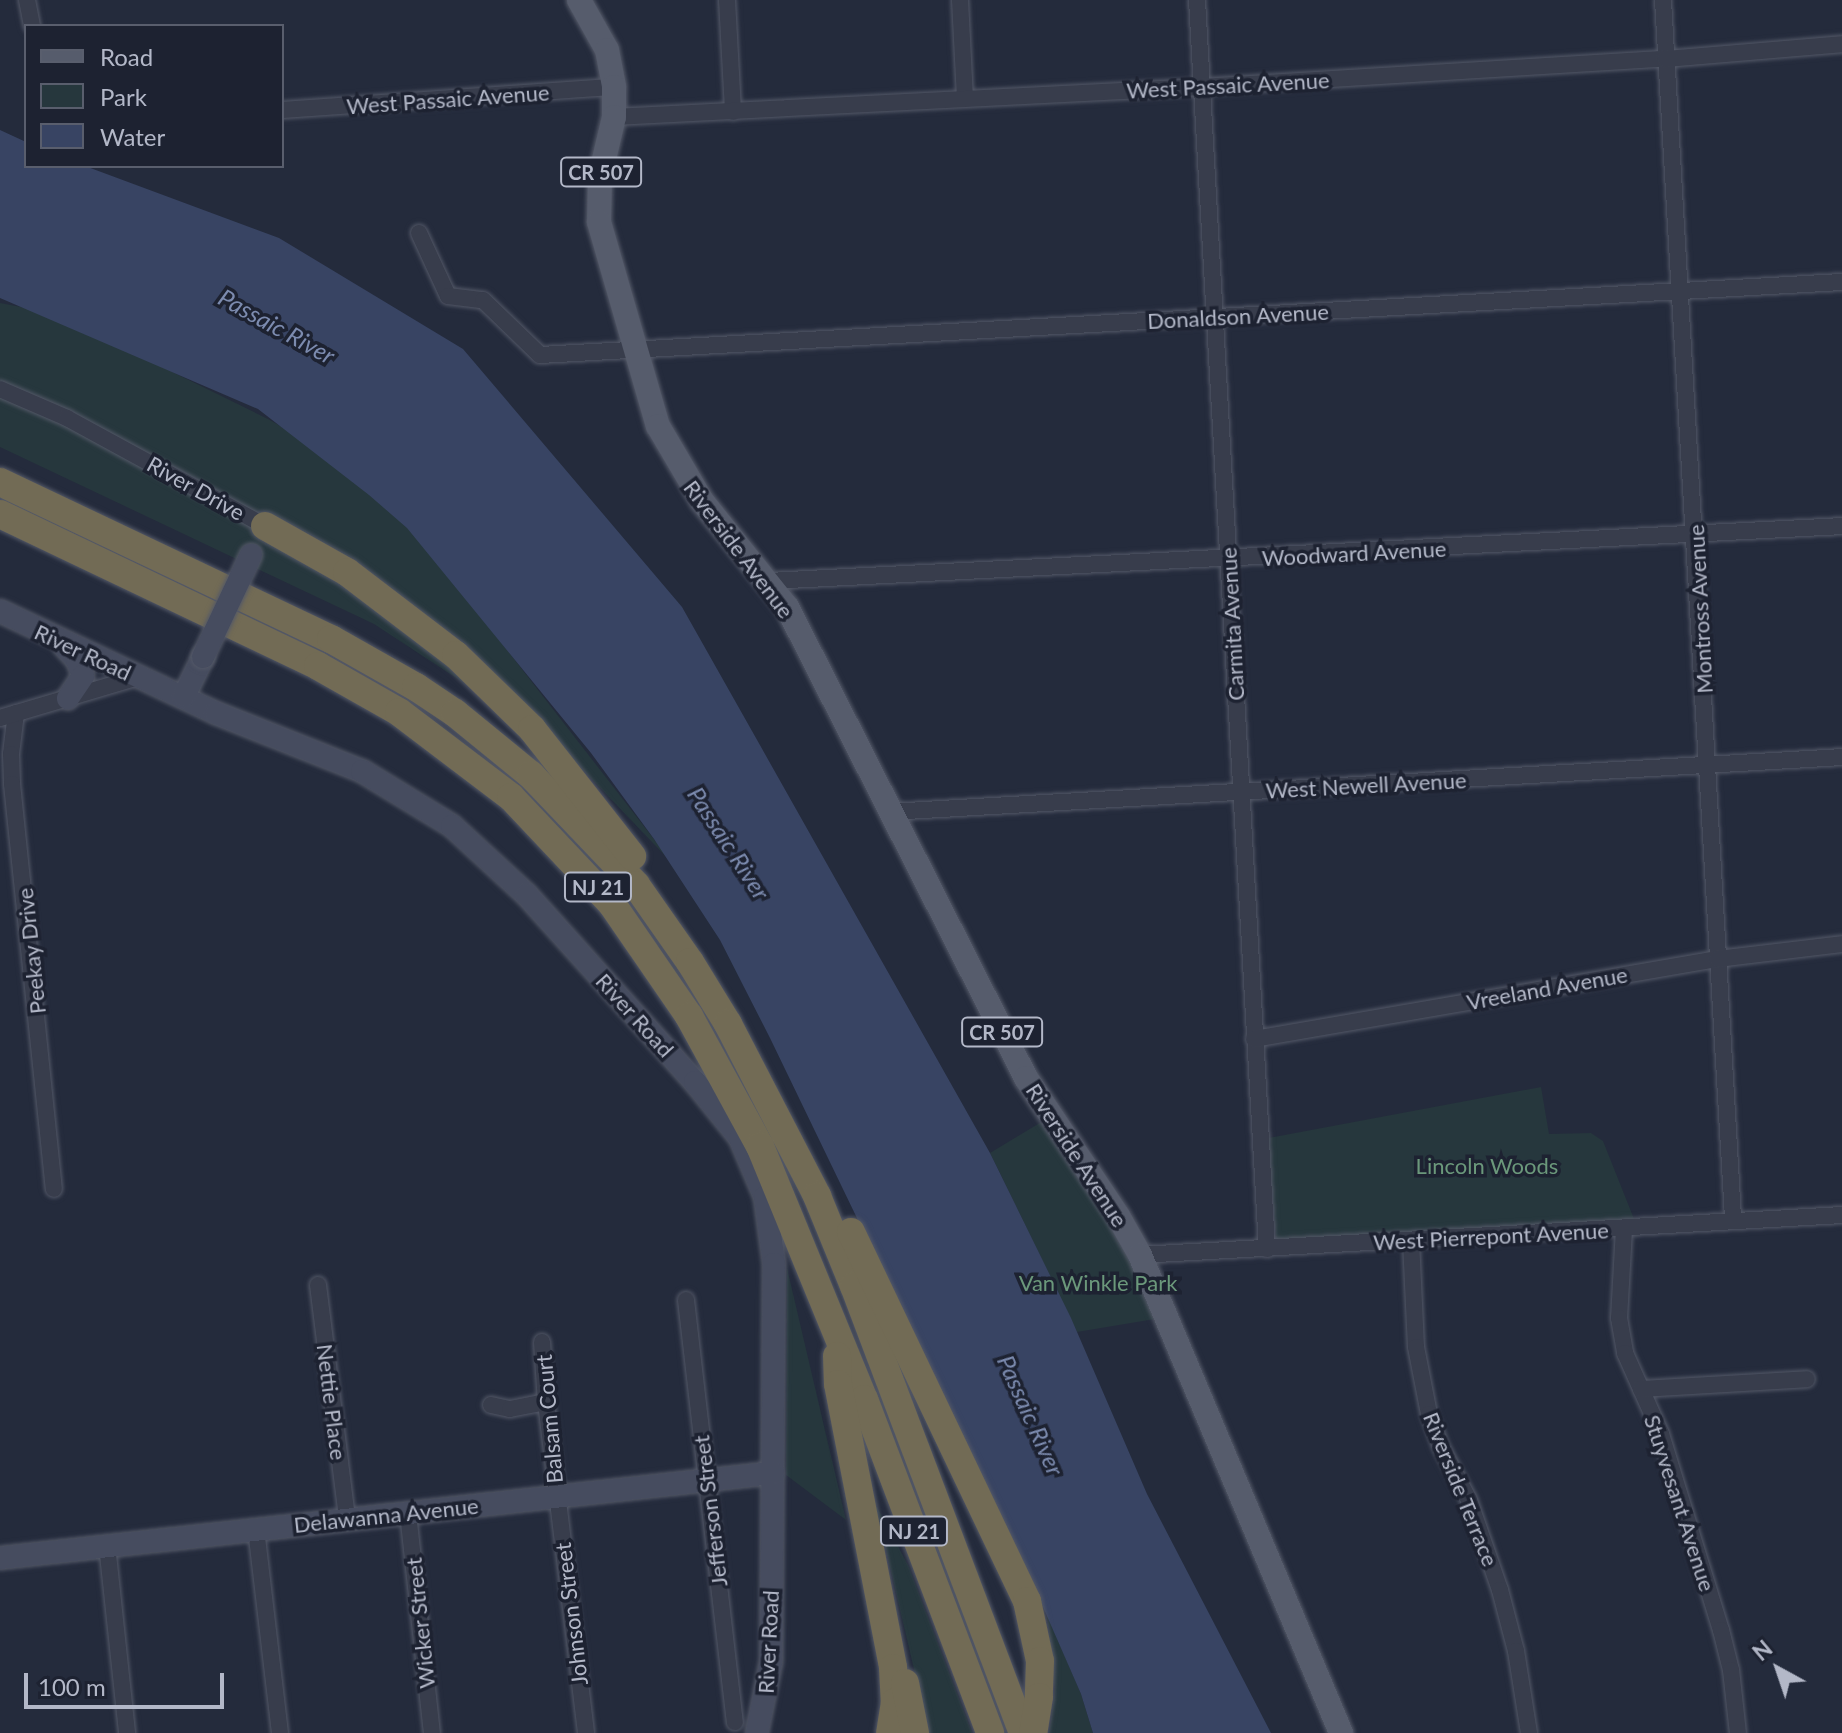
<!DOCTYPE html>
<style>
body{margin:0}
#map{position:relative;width:1842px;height:1733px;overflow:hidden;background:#242b3c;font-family:Lato,sans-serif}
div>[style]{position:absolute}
.green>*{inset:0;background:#26373d}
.water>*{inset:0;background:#384463}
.roads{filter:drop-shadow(0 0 2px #535867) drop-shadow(0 0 2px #535867)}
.street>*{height:16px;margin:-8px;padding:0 8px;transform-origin:8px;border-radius:8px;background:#383d4c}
.secondary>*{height:22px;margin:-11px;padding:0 11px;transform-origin:11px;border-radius:11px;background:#464c5f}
.primary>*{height:24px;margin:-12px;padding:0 12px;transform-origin:12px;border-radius:12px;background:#565c6c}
.highway>*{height:28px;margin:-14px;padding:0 14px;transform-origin:14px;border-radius:14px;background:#726b55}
.bridges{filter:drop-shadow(0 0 2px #535867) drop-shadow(0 0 2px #535867)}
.secondary-bridge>*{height:22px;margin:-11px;padding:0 11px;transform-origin:11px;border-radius:11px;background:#464c5f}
span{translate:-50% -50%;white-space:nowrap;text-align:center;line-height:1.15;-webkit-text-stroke:7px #1d2231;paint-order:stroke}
.shield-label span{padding:2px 6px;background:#1d2231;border:2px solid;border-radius:6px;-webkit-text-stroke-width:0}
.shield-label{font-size:20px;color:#b3b8c8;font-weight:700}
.street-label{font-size:22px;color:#b3b8c8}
.park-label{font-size:22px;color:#6b987b}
.water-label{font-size:24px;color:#7c8baf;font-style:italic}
.legend{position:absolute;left:24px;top:24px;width:260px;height:144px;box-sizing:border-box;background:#1d2231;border:2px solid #595e6d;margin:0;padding:10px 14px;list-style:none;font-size:24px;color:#b3b8c8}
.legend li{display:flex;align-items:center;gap:16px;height:40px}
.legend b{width:40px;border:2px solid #595e6d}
.north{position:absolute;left:1738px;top:1629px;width:80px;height:80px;-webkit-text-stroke:6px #1d2231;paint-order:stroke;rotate:320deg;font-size:22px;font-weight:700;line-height:32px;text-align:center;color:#b3b8c8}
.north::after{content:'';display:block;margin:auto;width:28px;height:36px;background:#b3b8c8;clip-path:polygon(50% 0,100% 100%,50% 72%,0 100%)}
.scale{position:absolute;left:24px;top:1673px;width:200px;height:36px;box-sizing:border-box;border:4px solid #b3b8c8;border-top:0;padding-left:10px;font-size:24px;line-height:28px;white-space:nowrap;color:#b3b8c8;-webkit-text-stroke:6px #1d2231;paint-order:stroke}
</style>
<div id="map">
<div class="green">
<div style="clip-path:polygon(0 303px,52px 313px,268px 419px,375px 480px,674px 865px,560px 746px,374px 624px,0 447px)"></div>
<div style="clip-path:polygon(1541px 1087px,1549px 1134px,1591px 1133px,1603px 1141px,1636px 1224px,1276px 1240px,1268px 1138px)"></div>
<div style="clip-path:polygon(1043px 1121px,1110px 1219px,1161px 1318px,1077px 1332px,990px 1153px)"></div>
<div style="clip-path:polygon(787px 1268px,846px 1520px,786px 1475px)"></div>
<div style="clip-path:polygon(875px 1503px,908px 1565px,972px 1733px,929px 1733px)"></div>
<div style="clip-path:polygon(1047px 1614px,1081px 1694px,1093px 1733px,1049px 1733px,1055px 1689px)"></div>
</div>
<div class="water">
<div style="clip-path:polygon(0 130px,26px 142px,26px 166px,85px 166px,279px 238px,463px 349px,682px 607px,990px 1153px,1071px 1318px,1147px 1494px,1271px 1733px,1093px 1733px,1081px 1694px,1026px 1568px,770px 1038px,720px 940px,654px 839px,591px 753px,407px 528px,369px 495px,258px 409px,0 298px)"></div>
</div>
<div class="roads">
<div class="street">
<div style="left:27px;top:0;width:26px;rotate:79deg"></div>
<div style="left:727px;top:0;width:112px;rotate:86.9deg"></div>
<div style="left:960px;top:0;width:98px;rotate:87.1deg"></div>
<div style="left:1197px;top:0;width:1251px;rotate:86.79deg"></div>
<div style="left:1663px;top:0;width:1221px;rotate:86.71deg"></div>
<div style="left:282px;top:110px;width:333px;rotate:-4deg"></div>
<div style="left:614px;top:117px;width:588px;rotate:-2.93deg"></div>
<div style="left:1201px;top:87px;width:465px;rotate:-3.5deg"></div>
<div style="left:1665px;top:59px;width:178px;rotate:-4.8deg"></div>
<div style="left:419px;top:233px;width:69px;rotate:65.3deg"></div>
<div style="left:448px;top:296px;width:35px;rotate:7deg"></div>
<div style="left:483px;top:300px;width:79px;rotate:44deg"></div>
<div style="left:540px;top:355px;width:1304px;rotate:-3.21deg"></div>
<div style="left:0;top:389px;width:73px;rotate:23.4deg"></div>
<div style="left:67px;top:418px;width:226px;rotate:28.6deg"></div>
<div style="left:769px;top:581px;width:1074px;rotate:-2.93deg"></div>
<div style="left:16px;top:713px;width:41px;rotate:97deg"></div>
<div style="left:11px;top:754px;width:30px;rotate:88deg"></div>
<div style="left:12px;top:784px;width:407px;rotate:84.1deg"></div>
<div style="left:0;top:718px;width:144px;rotate:-16.5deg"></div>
<div style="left:889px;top:812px;width:955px;rotate:-3.3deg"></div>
<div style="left:1254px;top:1039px;width:470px;rotate:-9.8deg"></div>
<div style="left:1717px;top:959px;width:126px;rotate:-6.8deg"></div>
<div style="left:1624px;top:1229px;width:89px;rotate:93.2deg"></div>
<div style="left:1619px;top:1318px;width:36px;rotate:80deg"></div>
<div style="left:1625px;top:1353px;width:89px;rotate:66deg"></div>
<div style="left:1661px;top:1434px;width:205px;rotate:73deg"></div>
<div style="left:1721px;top:1630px;width:41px;rotate:76deg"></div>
<div style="left:1731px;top:1670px;width:63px;rotate:83.7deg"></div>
<div style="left:1411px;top:1241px;width:106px;rotate:87.3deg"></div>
<div style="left:1416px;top:1347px;width:68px;rotate:79deg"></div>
<div style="left:1429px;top:1414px;width:35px;rotate:70deg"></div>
<div style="left:1441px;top:1447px;width:60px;rotate:62.2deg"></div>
<div style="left:1469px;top:1500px;width:95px;rotate:71deg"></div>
<div style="left:1500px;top:1590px;width:63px;rotate:75.3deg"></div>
<div style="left:1516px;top:1651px;width:83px;rotate:81deg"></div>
<div style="left:1140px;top:1255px;width:703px;rotate:-3.26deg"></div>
<div style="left:318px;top:1285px;width:236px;rotate:82.9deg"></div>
<div style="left:686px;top:1300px;width:425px;rotate:83.4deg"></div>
<div style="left:542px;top:1342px;width:60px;rotate:86.2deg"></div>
<div style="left:546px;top:1402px;width:333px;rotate:83.1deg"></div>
<div style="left:1641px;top:1389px;width:166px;rotate:-3.4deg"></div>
<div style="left:491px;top:1405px;width:19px;rotate:12deg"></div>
<div style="left:510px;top:1409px;width:37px;rotate:-11deg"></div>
<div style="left:408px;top:1513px;width:221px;rotate:83.8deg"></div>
<div style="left:256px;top:1529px;width:205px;rotate:83.3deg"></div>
<div style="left:107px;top:1545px;width:189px;rotate:83.9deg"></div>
</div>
<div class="secondary">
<div style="left:0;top:611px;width:239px;rotate:25.3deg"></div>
<div style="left:216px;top:713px;width:157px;rotate:21.7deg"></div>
<div style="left:362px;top:771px;width:105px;rotate:31.4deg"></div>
<div style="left:452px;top:826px;width:102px;rotate:42.6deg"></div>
<div style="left:527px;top:895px;width:251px;rotate:48.1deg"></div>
<div style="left:695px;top:1082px;width:72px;rotate:51.2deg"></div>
<div style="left:740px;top:1138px;width:64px;rotate:67deg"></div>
<div style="left:765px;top:1197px;width:68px;rotate:82.3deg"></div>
<div style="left:774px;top:1264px;width:398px;rotate:90.4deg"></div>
<div style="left:771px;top:1662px;width:72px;rotate:101.2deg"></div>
<div style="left:64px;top:646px;width:19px;rotate:47deg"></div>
<div style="left:77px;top:660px;width:17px;rotate:69deg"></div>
<div style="left:83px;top:676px;width:27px;rotate:124deg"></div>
<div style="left:184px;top:696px;width:43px;rotate:-64deg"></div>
<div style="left:0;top:1558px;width:778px;rotate:-6.28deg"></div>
</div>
<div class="primary">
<div style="left:579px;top:0;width:57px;rotate:60.8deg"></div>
<div style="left:607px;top:50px;width:38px;rotate:79deg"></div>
<div style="left:614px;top:87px;width:30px;rotate:90deg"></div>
<div style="left:614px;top:117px;width:61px;rotate:103.3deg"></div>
<div style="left:600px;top:176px;width:46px;rotate:91.2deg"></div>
<div style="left:599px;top:222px;width:212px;rotate:73.9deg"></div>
<div style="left:658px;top:426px;width:87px;rotate:59.6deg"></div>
<div style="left:702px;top:501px;width:136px;rotate:51.3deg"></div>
<div style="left:787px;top:607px;width:528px;rotate:63.1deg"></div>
<div style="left:1026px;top:1078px;width:166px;rotate:56.3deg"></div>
<div style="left:1118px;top:1216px;width:45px;rotate:60.6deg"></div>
<div style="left:1140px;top:1255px;width:519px;rotate:67.19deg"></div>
</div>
<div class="highway">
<div style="left:0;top:482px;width:366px;rotate:25.4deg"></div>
<div style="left:331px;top:639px;width:98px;rotate:29.5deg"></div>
<div style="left:416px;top:687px;width:47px;rotate:33.7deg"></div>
<div style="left:455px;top:713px;width:98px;rotate:39.2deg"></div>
<div style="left:531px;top:775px;width:152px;rotate:46.3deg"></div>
<div style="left:636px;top:885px;width:94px;rotate:55deg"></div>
<div style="left:690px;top:962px;width:73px;rotate:58.5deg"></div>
<div style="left:728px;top:1024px;width:194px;rotate:62.6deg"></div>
<div style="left:817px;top:1196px;width:97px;rotate:67.7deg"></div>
<div style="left:854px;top:1286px;width:478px;rotate:69.3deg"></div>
<div style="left:0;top:514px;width:352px;rotate:25.5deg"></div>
<div style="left:318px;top:666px;width:93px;rotate:29.6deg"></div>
<div style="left:399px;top:712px;width:141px;rotate:37.2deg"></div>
<div style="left:511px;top:797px;width:147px;rotate:46.7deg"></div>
<div style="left:612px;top:904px;width:136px;rotate:55.5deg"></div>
<div style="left:689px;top:1016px;width:148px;rotate:61.4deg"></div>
<div style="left:760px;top:1146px;width:274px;rotate:67.7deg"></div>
<div style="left:864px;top:1399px;width:357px;rotate:69.3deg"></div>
<div style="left:265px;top:526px;width:94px;rotate:29.3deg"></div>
<div style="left:347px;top:572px;width:137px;rotate:37.3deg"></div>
<div style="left:456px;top:655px;width:106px;rotate:44.2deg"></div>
<div style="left:532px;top:729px;width:162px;rotate:51.8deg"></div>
<div style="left:851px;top:1232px;width:409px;rotate:64.5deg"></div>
<div style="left:1027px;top:1601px;width:61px;rotate:77.8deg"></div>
<div style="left:1040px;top:1661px;width:36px;rotate:92deg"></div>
<div style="left:1039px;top:1697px;width:36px;rotate:99deg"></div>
<div style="left:837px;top:1356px;width:28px;rotate:88deg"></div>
<div style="left:838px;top:1384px;width:289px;rotate:79deg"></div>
<div style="left:893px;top:1668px;width:34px;rotate:87deg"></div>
<div style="left:895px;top:1702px;width:31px;rotate:99deg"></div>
<div style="left:905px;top:1683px;width:51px;rotate:78.7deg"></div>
</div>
</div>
<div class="bridges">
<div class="secondary-bridge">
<div style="left:203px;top:657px;width:113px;rotate:-64.8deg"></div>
</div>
</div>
<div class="shield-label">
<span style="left:601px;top:172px">CR 507</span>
<span style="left:598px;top:887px">NJ 21</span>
<span style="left:1002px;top:1032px">CR 507</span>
<span style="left:914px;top:1531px">NJ 21</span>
</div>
<div class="street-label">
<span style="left:1228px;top:85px;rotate:-3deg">West Passaic Avenue</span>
<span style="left:448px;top:99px;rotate:-4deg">West Passaic Avenue</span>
<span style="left:1238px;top:316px;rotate:-3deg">Donaldson Avenue</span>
<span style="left:196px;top:488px;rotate:29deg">River Drive</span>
<span style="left:739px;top:549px;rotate:53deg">Riverside Avenue</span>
<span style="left:1354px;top:553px;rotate:-3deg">Woodward Avenue</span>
<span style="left:1700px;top:609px;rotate:-93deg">Montross Avenue</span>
<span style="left:1232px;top:624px;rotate:-93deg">Carmita Avenue</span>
<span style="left:83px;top:652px;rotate:25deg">River Road</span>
<span style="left:1366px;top:785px;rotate:-3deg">West Newell Avenue</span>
<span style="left:31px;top:951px;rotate:-96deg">Peekay Drive</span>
<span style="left:1547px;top:988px;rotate:-10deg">Vreeland Avenue</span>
<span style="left:635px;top:1015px;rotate:48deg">River Road</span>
<span style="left:1077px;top:1155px;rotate:57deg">Riverside Avenue</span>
<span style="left:1491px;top:1236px;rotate:-3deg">West Pierrepont Avenue</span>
<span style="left:332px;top:1402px;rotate:83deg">Nettie Place</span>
<span style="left:549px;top:1419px;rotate:-95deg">Balsam Court</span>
<span style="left:1461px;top:1489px;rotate:68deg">Riverside Terrace</span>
<span style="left:1680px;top:1503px;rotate:72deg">Stuyvesant Avenue</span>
<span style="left:710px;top:1511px;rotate:-97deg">Jefferson Street</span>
<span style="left:386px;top:1515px;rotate:-6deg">Delawanna Avenue</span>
<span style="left:571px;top:1614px;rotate:-97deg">Johnson Street</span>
<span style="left:420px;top:1623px;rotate:-96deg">Wicker Street</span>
<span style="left:768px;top:1642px;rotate:-87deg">River Road</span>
</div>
<div class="park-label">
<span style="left:1487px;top:1166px">Lincoln Woods</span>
<span style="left:1098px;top:1283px">Van Winkle Park</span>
</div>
<div class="water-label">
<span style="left:277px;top:326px;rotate:29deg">Passaic River</span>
<span style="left:729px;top:843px;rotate:57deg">Passaic River</span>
<span style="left:1031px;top:1415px;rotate:66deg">Passaic River</span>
</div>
<ul class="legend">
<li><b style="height:10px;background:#565c6c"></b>Road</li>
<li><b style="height:22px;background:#26373d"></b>Park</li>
<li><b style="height:22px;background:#384463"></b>Water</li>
</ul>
<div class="north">N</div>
<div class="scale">100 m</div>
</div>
